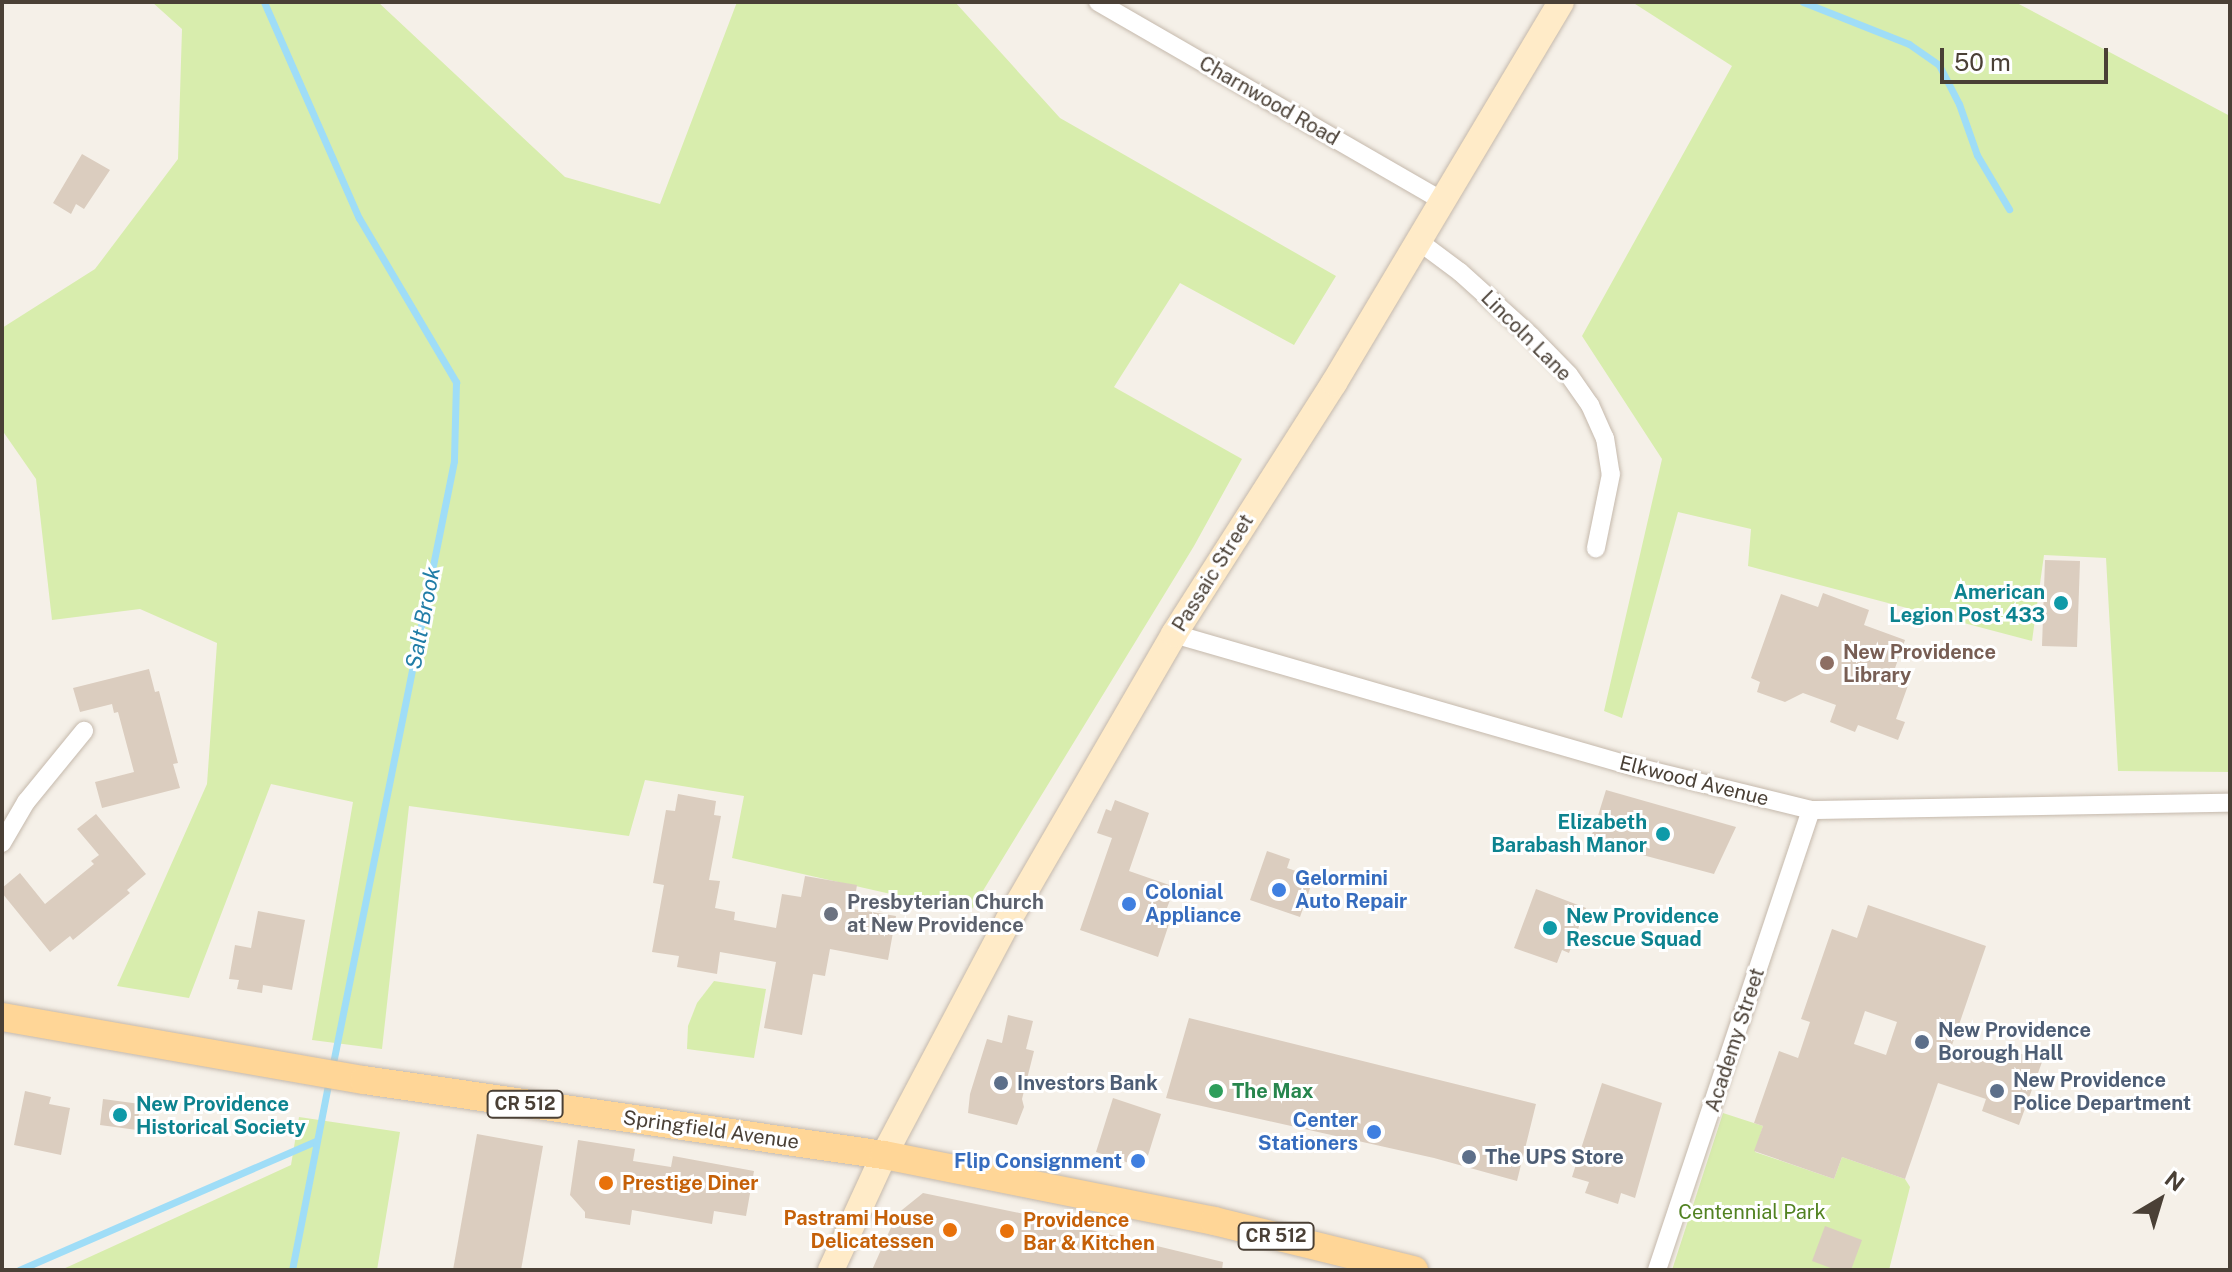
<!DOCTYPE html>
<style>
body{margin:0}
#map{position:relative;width:2232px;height:1272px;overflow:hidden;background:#f5f0e8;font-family:"Public Sans",sans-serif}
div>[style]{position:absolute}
.green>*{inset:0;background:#d8edad}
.stream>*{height:7px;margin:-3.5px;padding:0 3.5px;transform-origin:3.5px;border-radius:3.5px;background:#9fddf7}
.building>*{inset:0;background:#dbcdbf}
.roads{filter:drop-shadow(0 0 2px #c5b9ac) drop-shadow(0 0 2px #c5b9ac)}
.street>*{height:18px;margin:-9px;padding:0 9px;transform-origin:9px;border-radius:9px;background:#fff}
.secondary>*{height:26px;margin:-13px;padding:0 13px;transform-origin:13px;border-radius:13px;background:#ffebc8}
.primary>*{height:28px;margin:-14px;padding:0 14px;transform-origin:14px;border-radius:14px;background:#ffd697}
.dots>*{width:22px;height:22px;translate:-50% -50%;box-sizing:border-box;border:4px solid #fff;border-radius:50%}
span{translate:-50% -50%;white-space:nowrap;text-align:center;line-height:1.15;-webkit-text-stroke:6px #fff;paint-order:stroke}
.shield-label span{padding:2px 6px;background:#fff;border:2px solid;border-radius:6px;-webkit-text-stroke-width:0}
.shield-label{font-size:18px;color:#4a4036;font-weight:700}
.street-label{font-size:20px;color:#4a4036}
.culture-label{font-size:20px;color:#0d838f;font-weight:700}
.right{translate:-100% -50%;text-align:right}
.left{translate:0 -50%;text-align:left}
.education-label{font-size:20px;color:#785e54;font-weight:700}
.shop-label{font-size:20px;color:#366cbe;font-weight:700}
.worship-label{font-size:20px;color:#5b616d;font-weight:700}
.service-label{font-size:20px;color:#4e5e75;font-weight:700}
.leisure-label{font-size:20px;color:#27864d;font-weight:700}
.food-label{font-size:20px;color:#c56008;font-weight:700}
.park-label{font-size:20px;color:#528222}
.water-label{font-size:22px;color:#217da7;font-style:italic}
.frame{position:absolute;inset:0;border:4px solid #4a4036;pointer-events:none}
.north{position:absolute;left:2120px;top:1160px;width:80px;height:80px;-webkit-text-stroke:6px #fff;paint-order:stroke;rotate:38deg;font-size:22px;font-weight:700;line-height:32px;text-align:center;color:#4a4036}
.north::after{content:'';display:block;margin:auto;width:28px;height:36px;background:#4a4036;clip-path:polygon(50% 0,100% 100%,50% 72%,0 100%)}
.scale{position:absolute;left:1940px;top:48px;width:168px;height:36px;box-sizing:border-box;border:4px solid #4a4036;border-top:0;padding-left:10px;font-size:24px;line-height:28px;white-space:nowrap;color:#4a4036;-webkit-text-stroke:6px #fff;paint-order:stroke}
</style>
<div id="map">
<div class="green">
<div style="clip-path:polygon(152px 2px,378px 2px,565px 177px,660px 204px,737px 2px,955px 2px,1060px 118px,1336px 276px,1294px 345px,1180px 283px,1114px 387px,1242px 459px,1194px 546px,970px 912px,732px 858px,744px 796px,645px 780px,629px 836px,409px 806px,382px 1049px,312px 1040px,353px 802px,271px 784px,189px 998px,117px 986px,207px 784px,217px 643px,140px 609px,52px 620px,36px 479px,2px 430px,2px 328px,95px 269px,178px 159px,182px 29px)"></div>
<div style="clip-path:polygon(1632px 2px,2015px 2px,2230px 116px,2230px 772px,2118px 771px,2106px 558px,2044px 555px,2032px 641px,1748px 566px,1751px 529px,1678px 512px,1622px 718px,1604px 711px,1662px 459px,1582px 336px,1732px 66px)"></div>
<div style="clip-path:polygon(714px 981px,766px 989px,754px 1058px,687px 1049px,688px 1026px,697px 1003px)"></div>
<div style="clip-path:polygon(1723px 1113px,1763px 1126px,1755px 1152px,1834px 1179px,1842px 1157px,1905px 1179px,1910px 1187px,1889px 1270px,1672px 1270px)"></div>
<div style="clip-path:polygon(299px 1117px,400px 1132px,377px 1270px,61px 1270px,291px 1165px)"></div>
</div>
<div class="stream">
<div style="left:264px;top:2px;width:236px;rotate:66.3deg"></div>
<div style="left:359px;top:218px;width:191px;rotate:59.4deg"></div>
<div style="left:456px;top:382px;width:79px;rotate:91.5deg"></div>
<div style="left:454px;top:461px;width:619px;rotate:101.36deg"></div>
<div style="left:1803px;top:2px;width:114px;rotate:21.6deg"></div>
<div style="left:1909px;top:44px;width:37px;rotate:35deg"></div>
<div style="left:1939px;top:65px;width:44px;rotate:62.9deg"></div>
<div style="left:1959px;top:104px;width:54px;rotate:70.6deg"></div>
<div style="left:1977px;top:155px;width:63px;rotate:59.3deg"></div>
<div style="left:19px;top:1270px;width:323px;rotate:-23.5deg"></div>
<div style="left:292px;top:1270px;width:194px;rotate:-79deg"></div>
</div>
<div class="building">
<div style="clip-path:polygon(82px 154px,110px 170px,84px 209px,76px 204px,71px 214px,53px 203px)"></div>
<div style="clip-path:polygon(2045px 560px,2080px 561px,2077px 647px,2042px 646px)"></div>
<div style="clip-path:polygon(1823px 593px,1869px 610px,1864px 625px,1905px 640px,1894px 671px,1911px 677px,1896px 719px,1905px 722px,1898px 740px,1858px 725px,1855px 732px,1830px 722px,1836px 705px,1803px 693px,1785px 702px,1757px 692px,1760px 682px,1751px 678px,1781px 594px,1818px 607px)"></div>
<div style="clip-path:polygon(149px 669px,155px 692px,159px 691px,178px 763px,173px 764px,180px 788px,102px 808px,95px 782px,134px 772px,118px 712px,114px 713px,112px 704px,80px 712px,73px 688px)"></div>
<div style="clip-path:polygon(1606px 790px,1736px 827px,1714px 874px,1590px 841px)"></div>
<div style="clip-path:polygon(678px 794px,716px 801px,714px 815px,721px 816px,709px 880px,720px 881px,715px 908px,735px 912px,734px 920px,776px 928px,782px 894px,801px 897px,805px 876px,857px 885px,853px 909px,896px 916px,888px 960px,830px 949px,825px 976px,813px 974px,802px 1035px,764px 1028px,776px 962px,720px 952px,717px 974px,677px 967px,679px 956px,652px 952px,664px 885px,653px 883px,666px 810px,675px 811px)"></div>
<div style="clip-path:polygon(1115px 800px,1149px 813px,1129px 871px,1175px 887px,1162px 921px,1169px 924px,1158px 957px,1080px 930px,1112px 838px,1097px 833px,1106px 809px,1111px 811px)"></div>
<div style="clip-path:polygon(96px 814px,146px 874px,127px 890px,130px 893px,73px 940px,70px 936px,50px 952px,2px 893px,2px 888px,20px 873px,45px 904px,94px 864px,91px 861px,99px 855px,77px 829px)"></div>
<div style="clip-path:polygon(1267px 851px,1290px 859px,1287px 868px,1314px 877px,1300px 917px,1250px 900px)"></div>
<div style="clip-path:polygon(1536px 889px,1586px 908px,1569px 953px,1562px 950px,1557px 963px,1514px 948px)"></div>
<div style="clip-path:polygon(evenodd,1868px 905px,1986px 946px,1951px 1048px,1998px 1062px,2004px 1047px,2042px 1062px,2019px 1125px,1982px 1111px,1986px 1099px,1938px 1083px,1905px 1179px,1842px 1157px,1834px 1179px,1754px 1151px,1763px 1126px,1754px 1123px,1779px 1051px,1798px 1058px,1810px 1022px,1801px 1019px,1832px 929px,1857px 938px,1868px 905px,1865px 1011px,1897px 1022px,1886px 1055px,1854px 1044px,1865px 1011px)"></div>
<div style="clip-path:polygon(258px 911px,305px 920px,292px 990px,263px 985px,262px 993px,237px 989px,239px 980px,229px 979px,235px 945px,251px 948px)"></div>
<div style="clip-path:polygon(1008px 1015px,1033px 1021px,1026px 1049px,1034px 1051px,1022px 1099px,1024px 1107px,1017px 1125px,968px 1113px,970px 1094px,987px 1039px,1002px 1043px)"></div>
<div style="clip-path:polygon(1189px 1018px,1536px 1104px,1517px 1181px,1434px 1158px,1166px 1098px)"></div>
<div style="clip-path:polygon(1602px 1083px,1662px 1103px,1635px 1198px,1621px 1193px,1618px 1204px,1585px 1193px,1589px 1182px,1572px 1177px)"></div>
<div style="clip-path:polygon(25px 1091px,51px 1097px,49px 1104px,70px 1108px,61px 1155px,14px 1145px)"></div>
<div style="clip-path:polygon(1113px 1098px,1161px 1114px,1144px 1168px,1096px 1152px)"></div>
<div style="clip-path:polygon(103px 1099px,140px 1104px,137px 1130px,100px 1125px)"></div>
<div style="clip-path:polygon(477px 1134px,543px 1146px,521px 1270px,453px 1270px)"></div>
<div style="clip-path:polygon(578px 1140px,635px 1149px,633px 1161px,671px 1167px,673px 1156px,754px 1171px,746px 1216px,714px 1211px,712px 1224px,632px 1210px,630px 1225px,585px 1218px,585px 1212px,570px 1195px)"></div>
<div style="clip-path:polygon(923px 1193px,1029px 1215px,1223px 1262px,1222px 1270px,872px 1270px,897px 1214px)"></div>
<div style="clip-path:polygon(1825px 1226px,1862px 1240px,1851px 1270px,1836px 1270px,1812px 1261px)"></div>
</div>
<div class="roads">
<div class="street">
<div style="left:1098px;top:2px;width:396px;rotate:30deg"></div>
<div style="left:1417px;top:240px;width:54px;rotate:36.7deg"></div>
<div style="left:1460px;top:272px;width:96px;rotate:42deg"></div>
<div style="left:1531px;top:336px;width:54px;rotate:45.7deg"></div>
<div style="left:1569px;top:375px;width:37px;rotate:55deg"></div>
<div style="left:1590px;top:405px;width:36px;rotate:66deg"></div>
<div style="left:1605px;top:438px;width:36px;rotate:81deg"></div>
<div style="left:1611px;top:474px;width:76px;rotate:101.5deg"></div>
<div style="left:1174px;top:634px;width:481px;rotate:16.1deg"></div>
<div style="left:1636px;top:767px;width:180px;rotate:13.8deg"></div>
<div style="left:1811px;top:810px;width:419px;rotate:-1deg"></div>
<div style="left:2px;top:843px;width:48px;rotate:-59.7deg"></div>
<div style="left:26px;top:802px;width:92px;rotate:-50.8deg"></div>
<div style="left:1657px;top:1270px;width:485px;rotate:-71.5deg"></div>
</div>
<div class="secondary">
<div style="left:831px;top:1270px;width:127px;rotate:-65.3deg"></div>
<div style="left:884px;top:1155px;width:267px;rotate:-62.1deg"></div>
<div style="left:1009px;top:919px;width:329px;rotate:-59.9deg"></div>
<div style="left:1174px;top:634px;width:298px;rotate:-57.5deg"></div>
<div style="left:1334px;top:383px;width:443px;rotate:-59.2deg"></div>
</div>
<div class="primary">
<div style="left:2px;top:1017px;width:367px;rotate:9.9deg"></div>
<div style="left:364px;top:1080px;width:525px;rotate:8.21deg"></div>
<div style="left:884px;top:1155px;width:337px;rotate:11.3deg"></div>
<div style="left:1214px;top:1221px;width:206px;rotate:13.8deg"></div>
</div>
</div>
<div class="dots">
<div style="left:2061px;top:603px;background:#0f9aa8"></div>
<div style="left:1827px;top:663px;background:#8d6e63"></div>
<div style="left:1663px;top:834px;background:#0f9aa8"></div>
<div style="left:1279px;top:890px;background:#3f7fe0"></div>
<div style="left:1129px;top:904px;background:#3f7fe0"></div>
<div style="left:831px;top:914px;background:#6b7280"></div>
<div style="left:1550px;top:928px;background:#0f9aa8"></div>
<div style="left:1922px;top:1042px;background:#5c6f8a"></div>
<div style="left:1001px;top:1083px;background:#5c6f8a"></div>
<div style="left:1216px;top:1091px;background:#2e9e5b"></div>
<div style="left:1997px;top:1091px;background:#5c6f8a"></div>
<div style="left:120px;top:1115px;background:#0f9aa8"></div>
<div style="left:1374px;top:1132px;background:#3f7fe0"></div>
<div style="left:1469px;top:1157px;background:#5c6f8a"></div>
<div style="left:1138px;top:1161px;background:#3f7fe0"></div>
<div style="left:606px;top:1183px;background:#e8710a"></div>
<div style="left:950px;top:1230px;background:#e8710a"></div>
<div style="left:1007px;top:1231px;background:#e8710a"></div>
</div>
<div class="shield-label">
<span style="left:525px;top:1104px">CR 512</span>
<span style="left:1276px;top:1236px">CR 512</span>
</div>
<div class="street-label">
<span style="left:1269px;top:101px;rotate:30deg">Charnwood Road</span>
<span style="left:1526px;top:336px;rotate:45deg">Lincoln Lane</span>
<span style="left:1213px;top:573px;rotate:-58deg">Passaic Street</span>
<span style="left:1694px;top:781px;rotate:14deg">Elkwood Avenue</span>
<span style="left:1735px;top:1040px;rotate:-72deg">Academy Street</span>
<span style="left:711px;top:1130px;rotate:8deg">Springfield Avenue</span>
</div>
<div class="culture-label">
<span class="right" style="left:2045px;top:604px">American<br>Legion Post 433</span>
<span class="right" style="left:1647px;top:834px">Elizabeth<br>Barabash Manor</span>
<span class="left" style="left:1566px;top:928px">New Providence<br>Rescue Squad</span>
<span class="left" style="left:136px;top:1116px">New Providence<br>Historical Society</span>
</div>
<div class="education-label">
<span class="left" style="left:1843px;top:664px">New Providence<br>Library</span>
</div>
<div class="shop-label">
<span class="left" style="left:1295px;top:890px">Gelormini<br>Auto Repair</span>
<span class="left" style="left:1145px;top:904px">Colonial<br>Appliance</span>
<span class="right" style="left:1358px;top:1132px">Center<br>Stationers</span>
<span class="right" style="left:1122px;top:1161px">Flip Consignment</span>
</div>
<div class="worship-label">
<span class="left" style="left:847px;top:914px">Presbyterian Church<br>at New Providence</span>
</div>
<div class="service-label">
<span class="left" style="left:1938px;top:1042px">New Providence<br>Borough Hall</span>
<span class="left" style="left:2013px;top:1092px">New Providence<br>Police Department</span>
<span class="left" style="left:1017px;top:1083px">Investors Bank</span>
<span class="left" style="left:1485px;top:1157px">The UPS Store</span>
</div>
<div class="leisure-label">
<span class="left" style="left:1232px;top:1091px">The Max</span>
</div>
<div class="food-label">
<span class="left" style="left:622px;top:1183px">Prestige Diner</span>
<span class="right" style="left:934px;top:1230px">Pastrami House<br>Delicatessen</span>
<span class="left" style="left:1023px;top:1232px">Providence<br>Bar &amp; Kitchen</span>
</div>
<div class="park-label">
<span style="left:1752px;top:1212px">Centennial Park</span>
</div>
<div class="water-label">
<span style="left:423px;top:618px;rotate:-79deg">Salt Brook</span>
</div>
<div class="frame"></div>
<div class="north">N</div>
<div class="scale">50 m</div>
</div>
